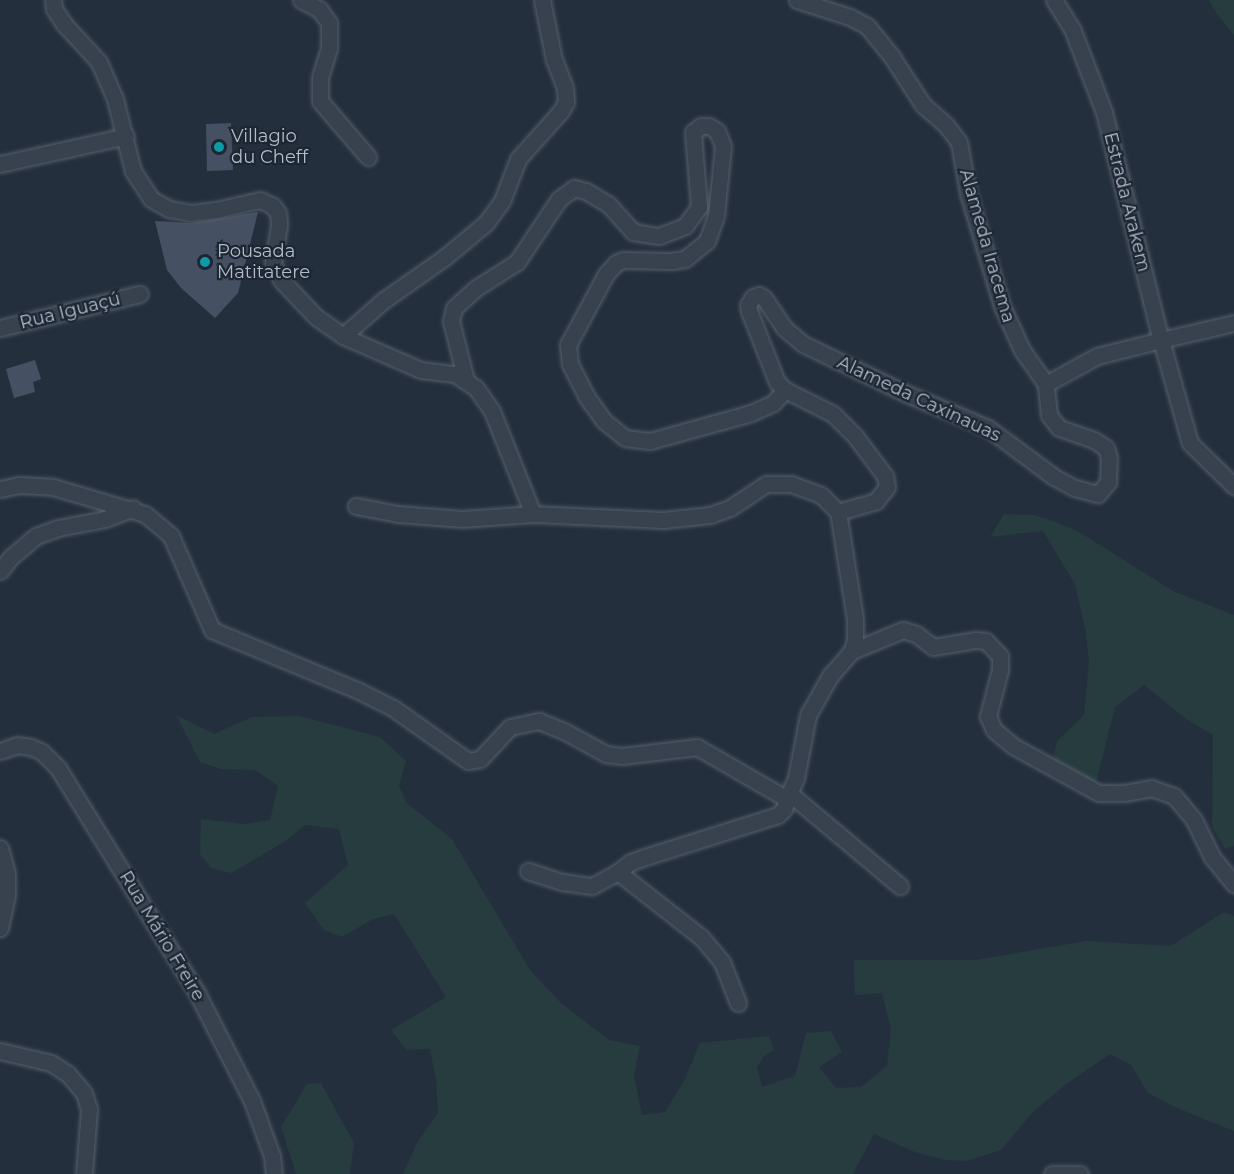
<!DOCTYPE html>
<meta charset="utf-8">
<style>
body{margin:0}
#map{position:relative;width:1234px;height:1174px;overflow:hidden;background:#242f3e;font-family:Montserrat,sans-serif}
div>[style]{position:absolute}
.green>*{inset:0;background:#263c3f}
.building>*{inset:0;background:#455162}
.roads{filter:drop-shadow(0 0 2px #565f6c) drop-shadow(0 0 2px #565f6c)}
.minor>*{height:15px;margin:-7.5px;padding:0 7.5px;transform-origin:7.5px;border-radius:7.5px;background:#38414e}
.dots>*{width:16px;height:16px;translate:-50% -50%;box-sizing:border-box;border:3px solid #1d2633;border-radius:50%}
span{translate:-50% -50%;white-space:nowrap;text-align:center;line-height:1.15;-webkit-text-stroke:4.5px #1d2633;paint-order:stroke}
.poi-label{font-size:18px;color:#b4bcc9}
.left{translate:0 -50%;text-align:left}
.street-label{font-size:18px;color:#b4bcc9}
</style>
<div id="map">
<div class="green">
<div style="clip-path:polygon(1209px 0,1234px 0,1234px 35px,1217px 14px)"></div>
<div style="clip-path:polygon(1004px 514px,1035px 515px,1076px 530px,1173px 591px,1234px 615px,1234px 846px,1225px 849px,1212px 827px,1213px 735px,1185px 718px,1144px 685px,1115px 707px,1096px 783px,1053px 759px,1057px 741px,1084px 715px,1089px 663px,1086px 633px,1075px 584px,1043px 531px,990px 537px)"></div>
<div style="clip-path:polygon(176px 715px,214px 734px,252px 717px,299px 716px,380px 737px,406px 761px,399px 786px,407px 803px,452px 839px,530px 970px,561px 1003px,609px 1040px,640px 1046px,634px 1075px,642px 1115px,665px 1112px,684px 1081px,700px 1043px,769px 1036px,774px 1050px,764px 1056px,757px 1067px,762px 1087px,795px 1076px,806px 1033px,831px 1031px,842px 1052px,819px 1067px,836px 1088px,861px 1087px,887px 1066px,891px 1029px,882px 993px,855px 995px,854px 960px,976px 960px,1086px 941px,1171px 946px,1224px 912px,1234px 916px,1234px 1131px,1177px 1108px,1148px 1093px,1131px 1065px,1110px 1054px,1065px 1085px,1033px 1112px,1001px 1150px,966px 1161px,945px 1160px,915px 1152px,874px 1134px,853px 1174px,403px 1174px,417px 1143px,438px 1113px,436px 1081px,430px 1049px,406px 1050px,391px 1030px,446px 997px,394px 914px,373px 919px,342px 937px,324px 930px,305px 903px,348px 865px,339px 829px,305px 825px,284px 842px,231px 873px,211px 868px,200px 854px,201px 819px,244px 824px,270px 820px,278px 786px,255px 770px,221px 769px,200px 762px)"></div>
<div style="clip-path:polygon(321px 1083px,354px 1143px,350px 1174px,296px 1174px,281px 1127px,307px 1084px)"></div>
</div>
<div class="building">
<div style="clip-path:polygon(231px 123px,233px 170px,207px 171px,206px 124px)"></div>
<div style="clip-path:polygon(258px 212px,238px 293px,215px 318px,181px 288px,167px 270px,155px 221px,192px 223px)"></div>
<div style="clip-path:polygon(35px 360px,41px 379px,33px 382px,35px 392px,14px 398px,6px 369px)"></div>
</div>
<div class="roads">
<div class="minor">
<div style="left:53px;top:0;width:9px;rotate:84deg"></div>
<div style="left:54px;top:9px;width:18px;rotate:56deg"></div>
<div style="left:64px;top:24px;width:52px;rotate:47.4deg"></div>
<div style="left:99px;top:62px;width:40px;rotate:66.6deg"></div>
<div style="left:115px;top:99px;width:74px;rotate:76deg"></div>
<div style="left:133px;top:171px;width:33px;rotate:57deg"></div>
<div style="left:151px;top:199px;width:21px;rotate:29deg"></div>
<div style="left:169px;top:209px;width:22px;rotate:10deg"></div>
<div style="left:191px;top:213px;width:25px;rotate:-7deg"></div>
<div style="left:216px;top:210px;width:45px;rotate:-12.8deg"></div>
<div style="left:260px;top:200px;width:14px;rotate:25deg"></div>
<div style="left:273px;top:206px;width:9px;rotate:54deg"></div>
<div style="left:278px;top:213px;width:12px;rotate:85deg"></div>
<div style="left:279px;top:225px;width:39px;rotate:99deg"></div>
<div style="left:273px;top:264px;width:19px;rotate:62deg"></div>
<div style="left:282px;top:281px;width:50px;rotate:46.6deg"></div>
<div style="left:316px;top:317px;width:33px;rotate:35deg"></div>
<div style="left:343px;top:336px;width:85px;rotate:23.6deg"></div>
<div style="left:421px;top:370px;width:34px;rotate:7deg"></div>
<div style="left:455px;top:374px;width:25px;rotate:34deg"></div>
<div style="left:476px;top:388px;width:28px;rotate:55deg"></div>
<div style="left:492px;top:411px;width:111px;rotate:68.3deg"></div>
<div style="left:301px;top:0;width:20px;rotate:27deg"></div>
<div style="left:319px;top:9px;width:17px;rotate:54deg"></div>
<div style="left:329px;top:23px;width:25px;rotate:90deg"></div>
<div style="left:329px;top:48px;width:31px;rotate:107deg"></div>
<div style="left:320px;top:78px;width:23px;rotate:90deg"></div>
<div style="left:320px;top:101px;width:74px;rotate:49.4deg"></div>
<div style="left:797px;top:0;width:56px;rotate:17.8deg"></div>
<div style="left:850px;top:17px;width:19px;rotate:28deg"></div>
<div style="left:867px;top:26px;width:40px;rotate:51deg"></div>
<div style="left:892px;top:57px;width:57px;rotate:57.1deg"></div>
<div style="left:923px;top:105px;width:30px;rotate:41deg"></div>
<div style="left:946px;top:125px;width:21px;rotate:53deg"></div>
<div style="left:959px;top:142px;width:52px;rotate:80deg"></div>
<div style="left:968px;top:193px;width:118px;rotate:73.3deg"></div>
<div style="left:1002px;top:306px;width:48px;rotate:65.6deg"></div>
<div style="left:1022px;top:350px;width:42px;rotate:54.8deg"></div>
<div style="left:1054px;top:0;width:36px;rotate:58deg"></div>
<div style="left:1073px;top:31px;width:87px;rotate:69.1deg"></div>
<div style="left:1104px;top:112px;width:235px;rotate:76deg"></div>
<div style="left:1161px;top:340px;width:75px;rotate:-13.1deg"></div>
<div style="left:0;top:164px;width:129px;rotate:-12.5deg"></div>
<div style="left:0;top:328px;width:144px;rotate:-13.7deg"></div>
<div style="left:343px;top:336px;width:55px;rotate:-41.3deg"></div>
<div style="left:384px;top:300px;width:75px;rotate:-35.2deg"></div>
<div style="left:445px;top:257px;width:53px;rotate:-39.7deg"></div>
<div style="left:486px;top:223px;width:27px;rotate:-54deg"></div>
<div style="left:502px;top:201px;width:45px;rotate:-69.1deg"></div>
<div style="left:518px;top:159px;width:64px;rotate:-48.1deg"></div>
<div style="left:561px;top:111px;width:10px;rotate:-61deg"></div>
<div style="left:566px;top:102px;width:14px;rotate:-94deg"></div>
<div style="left:565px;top:88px;width:30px;rotate:-111deg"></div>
<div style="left:554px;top:60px;width:61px;rotate:-101.3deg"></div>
<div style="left:466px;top:380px;width:61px;rotate:-104.3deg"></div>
<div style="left:451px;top:321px;width:13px;rotate:-77deg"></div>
<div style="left:454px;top:308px;width:30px;rotate:-42deg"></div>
<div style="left:476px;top:288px;width:49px;rotate:-32.4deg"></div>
<div style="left:517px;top:262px;width:76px;rotate:-56.3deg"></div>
<div style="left:559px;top:199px;width:19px;rotate:-36deg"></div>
<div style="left:574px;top:188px;width:12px;rotate:14deg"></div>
<div style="left:586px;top:191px;width:26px;rotate:31deg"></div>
<div style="left:608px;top:204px;width:38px;rotate:48deg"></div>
<div style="left:633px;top:232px;width:26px;rotate:9deg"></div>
<div style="left:659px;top:236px;width:28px;rotate:-21deg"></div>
<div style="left:685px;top:226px;width:24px;rotate:-54deg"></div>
<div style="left:699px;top:207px;width:75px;rotate:-94.6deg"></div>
<div style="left:693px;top:132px;width:10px;rotate:-37deg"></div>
<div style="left:701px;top:126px;width:8px"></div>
<div style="left:709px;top:126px;width:9px;rotate:32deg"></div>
<div style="left:717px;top:131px;width:16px;rotate:68deg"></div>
<div style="left:723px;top:146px;width:70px;rotate:95.7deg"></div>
<div style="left:716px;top:216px;width:27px;rotate:110deg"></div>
<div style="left:707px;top:241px;width:28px;rotate:141deg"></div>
<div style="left:685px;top:259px;width:14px;rotate:172deg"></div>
<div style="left:671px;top:261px;width:48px;rotate:-178.8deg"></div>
<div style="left:623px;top:260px;width:8px;rotate:157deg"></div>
<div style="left:616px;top:263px;width:15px;rotate:132deg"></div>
<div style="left:606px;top:274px;width:81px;rotate:118.2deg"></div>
<div style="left:568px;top:345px;width:19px;rotate:84deg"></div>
<div style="left:570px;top:364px;width:36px;rotate:63deg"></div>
<div style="left:586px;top:396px;width:31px;rotate:54deg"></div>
<div style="left:604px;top:421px;width:27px;rotate:39deg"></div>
<div style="left:625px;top:438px;width:25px;rotate:7deg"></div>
<div style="left:650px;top:441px;width:105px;rotate:-15.5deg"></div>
<div style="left:751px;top:413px;width:24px;rotate:-24deg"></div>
<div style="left:773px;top:403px;width:18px;rotate:-47deg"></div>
<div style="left:0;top:489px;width:19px;rotate:-12deg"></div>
<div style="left:19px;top:485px;width:34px;rotate:3deg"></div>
<div style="left:53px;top:487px;width:96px;rotate:16.4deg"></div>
<div style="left:145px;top:514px;width:34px;rotate:40deg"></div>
<div style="left:171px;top:536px;width:103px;rotate:66.4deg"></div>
<div style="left:212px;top:630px;width:157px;rotate:22.5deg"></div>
<div style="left:357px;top:690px;width:40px;rotate:26.6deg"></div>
<div style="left:393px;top:708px;width:92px;rotate:35.2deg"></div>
<div style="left:468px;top:761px;width:12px;rotate:-9deg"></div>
<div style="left:480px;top:759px;width:44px;rotate:-46.8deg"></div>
<div style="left:510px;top:727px;width:30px;rotate:-12deg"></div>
<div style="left:539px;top:721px;width:27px;rotate:22deg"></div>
<div style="left:564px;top:731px;width:48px;rotate:28.7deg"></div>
<div style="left:606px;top:754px;width:16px;rotate:7deg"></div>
<div style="left:622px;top:756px;width:76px;rotate:-6.8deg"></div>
<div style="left:697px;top:747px;width:104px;rotate:30deg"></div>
<div style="left:787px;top:799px;width:23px;rotate:-67deg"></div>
<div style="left:796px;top:778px;width:64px;rotate:-79.2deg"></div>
<div style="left:808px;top:715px;width:45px;rotate:-60.6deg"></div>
<div style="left:830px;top:676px;width:33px;rotate:-49deg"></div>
<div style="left:852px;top:651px;width:12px;rotate:-76deg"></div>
<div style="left:855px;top:639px;width:20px;rotate:-90deg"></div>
<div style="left:855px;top:619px;width:108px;rotate:-99deg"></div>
<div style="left:838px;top:512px;width:24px;rotate:-135deg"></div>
<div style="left:821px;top:495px;width:32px;rotate:-160deg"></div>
<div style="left:791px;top:484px;width:25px;rotate:180deg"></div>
<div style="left:766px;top:484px;width:43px;rotate:146.3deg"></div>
<div style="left:730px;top:508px;width:21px;rotate:161deg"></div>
<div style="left:710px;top:515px;width:47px;rotate:173.9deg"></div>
<div style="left:663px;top:520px;width:130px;rotate:-177.4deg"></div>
<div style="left:533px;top:514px;width:71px;rotate:176deg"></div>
<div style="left:462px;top:519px;width:64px;rotate:-175.5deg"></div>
<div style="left:398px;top:514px;width:43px;rotate:-169.2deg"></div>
<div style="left:838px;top:512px;width:40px;rotate:-16deg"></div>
<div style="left:876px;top:501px;width:18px;rotate:-52deg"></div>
<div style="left:887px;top:487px;width:11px;rotate:-100deg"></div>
<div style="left:885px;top:476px;width:50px;rotate:-126.9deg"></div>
<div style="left:855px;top:436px;width:31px;rotate:-135deg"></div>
<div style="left:833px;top:414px;width:54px;rotate:-153.4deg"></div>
<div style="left:785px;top:390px;width:11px;rotate:-135deg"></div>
<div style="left:777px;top:382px;width:76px;rotate:-111.5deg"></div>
<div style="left:749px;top:311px;width:6px;rotate:-99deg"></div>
<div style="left:748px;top:305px;width:9px;rotate:-58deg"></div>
<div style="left:753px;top:297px;width:6px;rotate:-18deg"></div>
<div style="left:759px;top:295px;width:6px;rotate:31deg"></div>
<div style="left:764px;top:298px;width:36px;rotate:56deg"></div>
<div style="left:784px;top:328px;width:25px;rotate:40deg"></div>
<div style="left:803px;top:344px;width:113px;rotate:25.7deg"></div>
<div style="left:905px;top:393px;width:90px;rotate:22.9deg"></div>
<div style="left:988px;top:428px;width:82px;rotate:36.6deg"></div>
<div style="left:1054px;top:477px;width:24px;rotate:28deg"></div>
<div style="left:1075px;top:488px;width:24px;rotate:15deg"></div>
<div style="left:1098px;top:494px;width:16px;rotate:-50deg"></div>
<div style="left:1108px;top:482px;width:24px;rotate:-88deg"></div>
<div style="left:1109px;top:458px;width:10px;rotate:-107deg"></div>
<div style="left:1106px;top:448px;width:14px;rotate:-146deg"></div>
<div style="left:1094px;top:440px;width:37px;rotate:-161deg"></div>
<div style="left:1059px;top:428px;width:16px;rotate:-128deg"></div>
<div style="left:1049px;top:415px;width:31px;rotate:-96deg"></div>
<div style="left:1046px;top:384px;width:58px;rotate:-28.8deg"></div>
<div style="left:1097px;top:356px;width:66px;rotate:-14deg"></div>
<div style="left:1161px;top:340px;width:107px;rotate:74.3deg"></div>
<div style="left:1190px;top:443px;width:62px;rotate:44.3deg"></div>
<div style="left:0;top:571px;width:18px;rotate:-52deg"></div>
<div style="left:11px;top:557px;width:33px;rotate:-40deg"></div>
<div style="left:36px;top:536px;width:23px;rotate:-20deg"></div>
<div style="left:58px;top:528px;width:48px;rotate:-10.8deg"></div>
<div style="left:105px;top:519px;width:30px;rotate:-21deg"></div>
<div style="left:852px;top:651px;width:55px;rotate:-22.4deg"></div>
<div style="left:903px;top:630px;width:14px;rotate:17deg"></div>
<div style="left:916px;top:634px;width:21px;rotate:37deg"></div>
<div style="left:933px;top:647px;width:44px;rotate:-9.2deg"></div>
<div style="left:976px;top:640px;width:10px;rotate:6deg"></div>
<div style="left:986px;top:641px;width:21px;rotate:47deg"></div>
<div style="left:1000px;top:656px;width:14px;rotate:90deg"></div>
<div style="left:1000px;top:670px;width:48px;rotate:104.6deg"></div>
<div style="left:988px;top:716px;width:15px;rotate:67deg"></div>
<div style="left:994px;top:730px;width:25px;rotate:40deg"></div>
<div style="left:1013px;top:746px;width:98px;rotate:28.7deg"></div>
<div style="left:1099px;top:793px;width:25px"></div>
<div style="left:1124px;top:793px;width:27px;rotate:-10deg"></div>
<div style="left:1151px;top:788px;width:24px;rotate:19deg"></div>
<div style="left:1174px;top:796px;width:31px;rotate:50deg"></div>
<div style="left:1194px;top:820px;width:41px;rotate:64.1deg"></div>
<div style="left:1212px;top:857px;width:35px;rotate:51deg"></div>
<div style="left:0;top:751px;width:18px;rotate:-19deg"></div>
<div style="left:17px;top:745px;width:14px;rotate:8deg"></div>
<div style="left:31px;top:747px;width:12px;rotate:24deg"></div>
<div style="left:42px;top:752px;width:23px;rotate:45deg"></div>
<div style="left:58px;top:768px;width:267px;rotate:58.3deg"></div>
<div style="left:198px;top:995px;width:119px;rotate:63deg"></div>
<div style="left:252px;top:1101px;width:59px;rotate:70deg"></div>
<div style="left:272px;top:1156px;width:18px;rotate:84deg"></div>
<div style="left:789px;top:793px;width:145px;rotate:40deg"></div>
<div style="left:0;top:848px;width:28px;rotate:75deg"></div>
<div style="left:7px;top:875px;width:20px;rotate:90deg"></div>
<div style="left:7px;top:895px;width:34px;rotate:102deg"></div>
<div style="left:528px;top:871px;width:36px;rotate:18deg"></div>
<div style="left:562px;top:882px;width:30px;rotate:8deg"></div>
<div style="left:592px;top:886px;width:30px;rotate:-28deg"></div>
<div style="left:618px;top:872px;width:105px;rotate:38.1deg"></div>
<div style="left:701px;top:937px;width:33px;rotate:50deg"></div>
<div style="left:722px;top:962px;width:44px;rotate:68.7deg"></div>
<div style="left:618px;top:872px;width:16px;rotate:-38deg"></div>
<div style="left:631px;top:862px;width:15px;rotate:-20deg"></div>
<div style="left:645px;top:857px;width:139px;rotate:-17.5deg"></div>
<div style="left:778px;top:815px;width:8px;rotate:-45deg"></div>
<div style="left:784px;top:809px;width:10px;rotate:-73deg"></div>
<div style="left:0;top:1051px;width:52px;rotate:13.2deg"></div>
<div style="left:51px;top:1063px;width:20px;rotate:33deg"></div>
<div style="left:68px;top:1074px;width:25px;rotate:50deg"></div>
<div style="left:84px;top:1093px;width:17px;rotate:73deg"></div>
<div style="left:89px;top:1109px;width:65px;rotate:94.4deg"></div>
<div style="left:1052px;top:1174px;width:28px"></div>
</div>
</div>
<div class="dots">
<div style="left:219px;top:147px;background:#0f9aa8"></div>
<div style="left:205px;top:262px;background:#0f9aa8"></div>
</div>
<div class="poi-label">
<span class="left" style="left:231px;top:147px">Villagio<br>du Cheff</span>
<span class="left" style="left:217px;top:262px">Pousada<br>Matitatere</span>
</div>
<div class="street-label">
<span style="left:1127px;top:202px;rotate:76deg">Estrada Arakem</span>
<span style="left:987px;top:246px;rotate:74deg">Alameda Iracema</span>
<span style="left:70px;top:311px;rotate:-14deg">Rua Iguaçú</span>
<span style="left:919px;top:399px;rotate:25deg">Alameda Caxinauas</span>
<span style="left:162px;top:936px;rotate:59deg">Rua Mário Freire</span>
</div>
</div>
